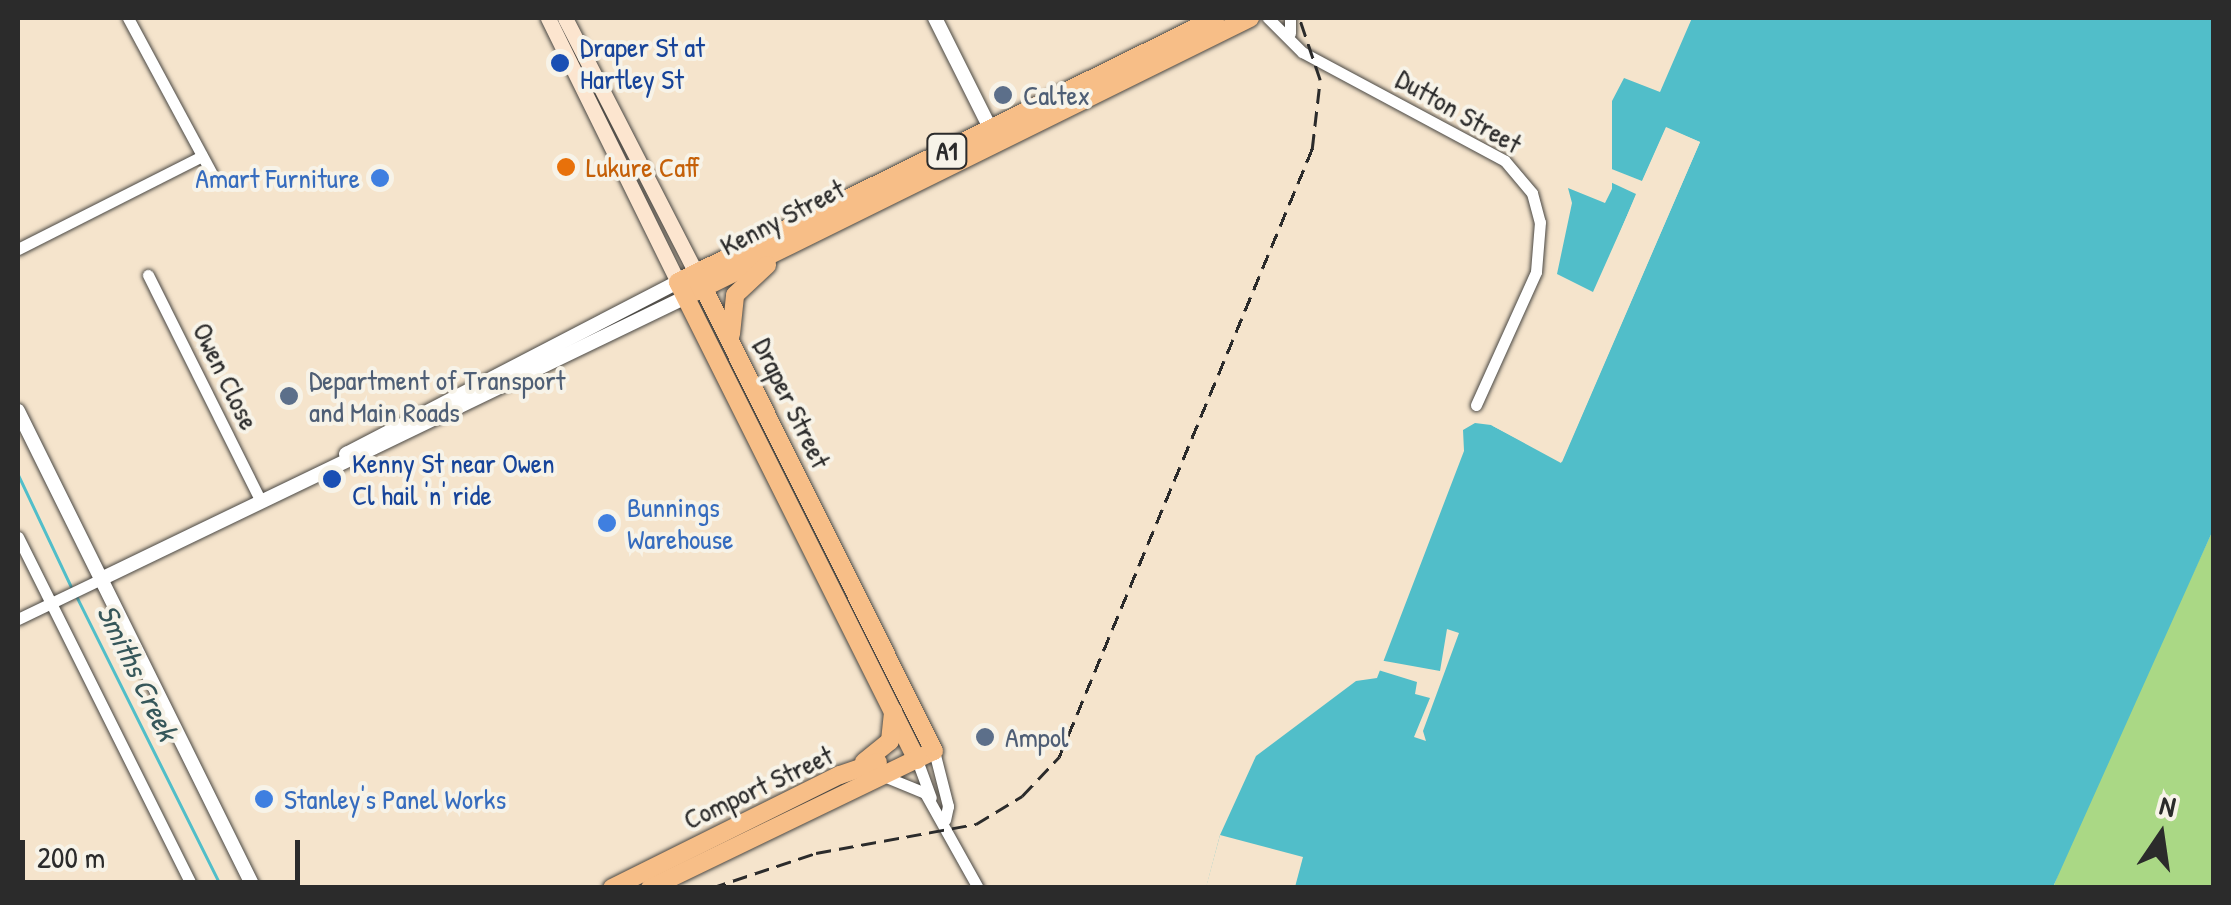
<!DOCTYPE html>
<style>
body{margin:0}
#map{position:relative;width:2231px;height:905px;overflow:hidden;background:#f5e4cc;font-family:"Patrick Hand",sans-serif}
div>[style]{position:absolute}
.green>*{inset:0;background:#aad885}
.water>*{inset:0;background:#51bec9}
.pier>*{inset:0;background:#f5e4cc}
.stream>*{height:2.5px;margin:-1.25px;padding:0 1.25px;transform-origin:1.25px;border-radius:1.25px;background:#51bec9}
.roads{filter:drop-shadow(0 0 2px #494743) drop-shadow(0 0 2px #494743)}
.minor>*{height:11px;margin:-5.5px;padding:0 5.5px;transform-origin:5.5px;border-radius:5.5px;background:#fff}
.tertiary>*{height:14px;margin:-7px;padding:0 7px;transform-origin:7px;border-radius:7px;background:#fff}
.secondary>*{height:15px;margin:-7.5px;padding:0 7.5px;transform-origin:7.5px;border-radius:7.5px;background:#fce5cf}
.trunk>*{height:18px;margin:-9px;padding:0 9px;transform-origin:9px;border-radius:9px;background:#f7be87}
.rail>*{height:2.5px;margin-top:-1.25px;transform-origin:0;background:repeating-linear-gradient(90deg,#2b2b2b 0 15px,transparent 0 23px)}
.dots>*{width:28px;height:28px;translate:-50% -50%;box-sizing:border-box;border:5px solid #f7f3e8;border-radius:50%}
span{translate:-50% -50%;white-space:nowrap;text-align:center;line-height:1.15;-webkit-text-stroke:8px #f7f3e8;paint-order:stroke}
.shield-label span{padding:2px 8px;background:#f7f3e8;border:2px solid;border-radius:8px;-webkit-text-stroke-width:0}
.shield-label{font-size:25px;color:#2b2b2b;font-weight:700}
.transit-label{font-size:28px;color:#164399}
.left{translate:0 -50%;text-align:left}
.service-label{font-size:28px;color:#4e5e75}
.street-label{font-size:28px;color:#2b2b2b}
.food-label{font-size:28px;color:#c56008}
.shop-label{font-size:28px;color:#366cbe}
.right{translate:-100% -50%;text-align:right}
.water-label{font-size:30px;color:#36575a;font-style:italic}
.frame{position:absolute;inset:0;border:20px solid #2b2b2b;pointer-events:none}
.north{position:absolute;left:2111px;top:785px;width:100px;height:100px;-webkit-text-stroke:8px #f7f3e8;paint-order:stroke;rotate:13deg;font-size:28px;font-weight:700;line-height:40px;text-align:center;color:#2b2b2b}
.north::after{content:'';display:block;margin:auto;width:35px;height:45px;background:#2b2b2b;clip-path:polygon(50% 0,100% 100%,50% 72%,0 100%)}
.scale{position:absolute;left:20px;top:840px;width:280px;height:45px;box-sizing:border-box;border:5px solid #2b2b2b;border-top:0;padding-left:12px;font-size:30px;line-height:35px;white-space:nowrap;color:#2b2b2b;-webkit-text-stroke:8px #f7f3e8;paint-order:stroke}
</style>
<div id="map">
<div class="green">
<div style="clip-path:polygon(2213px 530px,2213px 887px,2053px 888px,2074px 831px)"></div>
</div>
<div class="water">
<div style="clip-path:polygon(1692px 18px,2213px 18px,2213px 530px,2053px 887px,1206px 888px,1220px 835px,1256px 756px,1356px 681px,1377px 678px,1464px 451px,1463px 430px,1475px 423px,1491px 425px,1562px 462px,1700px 142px,1666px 128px,1593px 292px,1557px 274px,1572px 203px,1568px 188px,1605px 203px,1612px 189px,1612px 101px,1624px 78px,1660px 92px)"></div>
</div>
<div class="pier">
<div style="clip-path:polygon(1666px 127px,1700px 142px,1561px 463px,1491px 425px,1529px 436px,1559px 456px,1694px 144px,1669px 134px,1593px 297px,1636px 194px,1606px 180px,1604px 166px,1642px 181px)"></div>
<div style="clip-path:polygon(1447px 629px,1459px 633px,1423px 731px,1426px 741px,1414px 737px,1430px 698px,1415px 694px,1417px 682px,1375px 669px,1379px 660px,1440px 671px)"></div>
<div style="clip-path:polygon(1220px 835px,1303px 857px,1295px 887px,1206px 887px)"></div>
</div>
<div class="stream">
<div style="left:18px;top:474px;width:124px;rotate:64.7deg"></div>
<div style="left:77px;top:597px;width:325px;rotate:63.5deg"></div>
</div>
<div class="roads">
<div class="minor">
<div style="left:128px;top:18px;width:177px;rotate:61.7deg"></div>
<div style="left:1268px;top:18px;width:48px;rotate:45deg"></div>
<div style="left:1302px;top:52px;width:230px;rotate:28.2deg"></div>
<div style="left:1505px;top:161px;width:42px;rotate:49.8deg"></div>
<div style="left:1532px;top:193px;width:30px;rotate:75deg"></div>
<div style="left:1540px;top:222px;width:50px;rotate:94.6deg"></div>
<div style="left:1536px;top:272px;width:146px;rotate:114.3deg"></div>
<div style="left:1290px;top:18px;width:15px;rotate:90deg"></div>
<div style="left:18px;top:249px;width:206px;rotate:-26.8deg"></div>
<div style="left:148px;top:275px;width:251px;rotate:63.5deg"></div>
<div style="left:18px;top:537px;width:392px;rotate:63.5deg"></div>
<div style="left:18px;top:619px;width:92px;rotate:-25.7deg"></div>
<div style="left:934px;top:751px;width:57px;rotate:75.7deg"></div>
<div style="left:948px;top:806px;width:14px;rotate:102deg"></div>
<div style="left:917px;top:760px;width:40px;rotate:69.8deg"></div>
<div style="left:886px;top:777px;width:42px;rotate:22.3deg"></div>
<div style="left:925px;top:793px;width:109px;rotate:60.8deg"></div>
</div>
<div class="tertiary">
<div style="left:935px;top:18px;width:134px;rotate:63.4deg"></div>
<div style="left:18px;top:411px;width:532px;rotate:63.68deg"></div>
<div style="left:346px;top:454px;width:374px;rotate:-27.4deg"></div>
<div style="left:101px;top:579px;width:649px;rotate:-25.74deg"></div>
</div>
<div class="secondary">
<div style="left:548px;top:18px;width:294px;rotate:63.8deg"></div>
<div style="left:565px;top:18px;width:287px;rotate:62.8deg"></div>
</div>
<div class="trunk">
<div style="left:695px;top:292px;width:619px;rotate:-26.28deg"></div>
<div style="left:731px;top:334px;width:39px;rotate:-84deg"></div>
<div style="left:735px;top:295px;width:44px;rotate:-43.2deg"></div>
<div style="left:917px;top:760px;width:534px;rotate:-116.57deg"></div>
<div style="left:678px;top:282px;width:599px;rotate:-26.14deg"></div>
<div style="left:864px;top:762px;width:33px;rotate:-39deg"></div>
<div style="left:890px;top:741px;width:30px;rotate:-84deg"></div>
<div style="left:612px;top:888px;width:254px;rotate:-26.4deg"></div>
<div style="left:840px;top:775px;width:40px;rotate:-18.9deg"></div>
<div style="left:650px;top:888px;width:315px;rotate:-25.8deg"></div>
<div style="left:934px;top:751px;width:534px;rotate:-116.47deg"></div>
</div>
</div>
<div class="rail">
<div style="left:711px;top:888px;width:111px;rotate:-18.4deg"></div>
<div style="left:816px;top:853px;width:163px;rotate:-10.3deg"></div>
<div style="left:976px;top:824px;width:54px;rotate:-31.3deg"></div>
<div style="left:1022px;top:796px;width:54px;rotate:-46.5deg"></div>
<div style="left:1059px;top:757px;width:659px;rotate:-67.41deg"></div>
<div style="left:1312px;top:149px;width:69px;rotate:-83.4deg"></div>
<div style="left:1320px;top:80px;width:65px;rotate:-108.7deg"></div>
</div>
<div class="dots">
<div style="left:560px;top:63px;background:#1a4fb4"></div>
<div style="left:1003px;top:95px;background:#5c6f8a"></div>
<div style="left:566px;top:167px;background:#e8710a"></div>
<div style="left:380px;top:178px;background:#3f7fe0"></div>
<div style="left:289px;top:396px;background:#5c6f8a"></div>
<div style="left:332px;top:479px;background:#1a4fb4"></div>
<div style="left:607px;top:523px;background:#3f7fe0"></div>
<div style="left:985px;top:737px;background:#5c6f8a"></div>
<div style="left:264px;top:799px;background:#3f7fe0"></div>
</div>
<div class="shield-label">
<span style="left:947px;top:151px">A1</span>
</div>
<div class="transit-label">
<span class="left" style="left:580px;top:63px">Draper St at<br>Hartley St</span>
<span class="left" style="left:352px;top:479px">Kenny St near Owen<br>Cl hail 'n' ride</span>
</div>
<div class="service-label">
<span class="left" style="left:1023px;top:95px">Caltex</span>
<span class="left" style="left:309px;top:396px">Department of Transport<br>and Main Roads</span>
<span class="left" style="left:1005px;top:737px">Ampol</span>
</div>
<div class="street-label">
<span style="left:1459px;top:111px;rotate:30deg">Dutton Street</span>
<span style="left:782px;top:217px;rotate:-27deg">Kenny Street</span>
<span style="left:226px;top:376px;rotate:64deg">Owen Close</span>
<span style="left:792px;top:403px;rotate:64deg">Draper Street</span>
<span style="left:758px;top:787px;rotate:-25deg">Comport Street</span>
</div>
<div class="food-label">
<span class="left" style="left:586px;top:167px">Lukure Caff</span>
</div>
<div class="shop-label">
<span class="right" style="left:360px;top:178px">Amart Furniture</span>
<span class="left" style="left:627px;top:523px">Bunnings<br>Warehouse</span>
<span class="left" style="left:284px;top:799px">Stanley's Panel Works</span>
</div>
<div class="water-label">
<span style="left:138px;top:672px;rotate:64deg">Smiths Creek</span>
</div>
<div class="frame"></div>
<div class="north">N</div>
<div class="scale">200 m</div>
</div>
